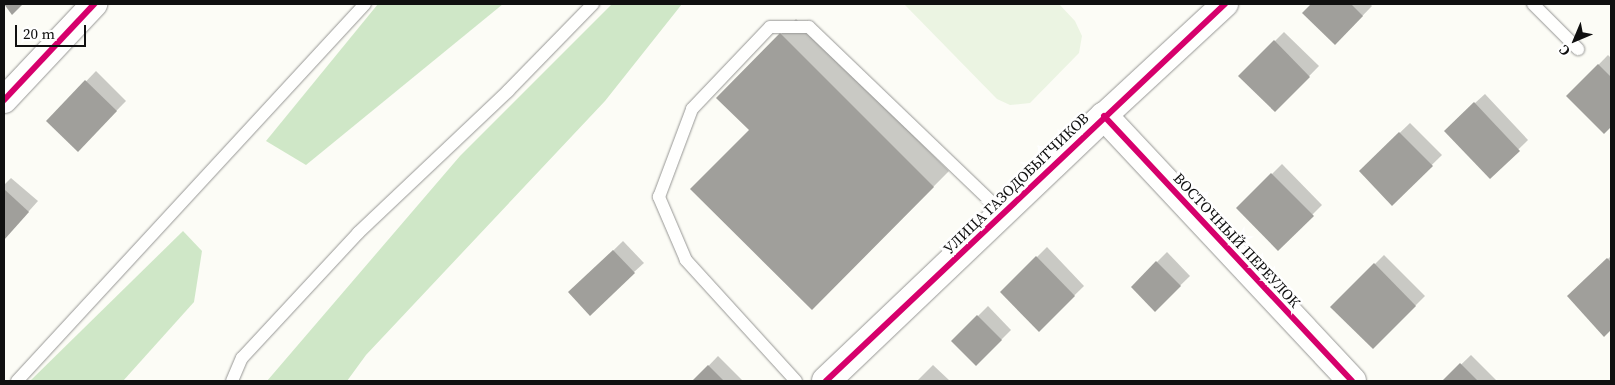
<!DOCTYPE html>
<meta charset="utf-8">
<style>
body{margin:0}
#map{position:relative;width:1615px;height:385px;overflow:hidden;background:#fcfcf6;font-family:"Source Serif 4",serif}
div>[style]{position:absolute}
.forest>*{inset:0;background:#cfe7c7}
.pitch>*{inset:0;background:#ebf4e2}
.shadow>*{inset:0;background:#0003}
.building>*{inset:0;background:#a09f9b}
.roads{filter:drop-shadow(0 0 1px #969694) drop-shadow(0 0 1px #969694)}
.service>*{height:12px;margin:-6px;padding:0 6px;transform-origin:6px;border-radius:6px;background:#fffffe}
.minor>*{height:26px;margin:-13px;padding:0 13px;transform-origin:13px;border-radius:13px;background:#fffffe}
.tertiary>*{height:28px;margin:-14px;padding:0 14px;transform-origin:14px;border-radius:14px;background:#fffffe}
.cycleway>*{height:6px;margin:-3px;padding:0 3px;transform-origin:3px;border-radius:3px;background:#d6006c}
span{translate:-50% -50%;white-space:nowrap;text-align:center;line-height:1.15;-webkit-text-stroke:5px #fff;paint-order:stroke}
.street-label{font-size:15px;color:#101010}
.frame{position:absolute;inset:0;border:5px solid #101010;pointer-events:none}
.north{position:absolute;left:1550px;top:15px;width:50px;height:50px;-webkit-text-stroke:4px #fff;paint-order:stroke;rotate:225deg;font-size:14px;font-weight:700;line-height:20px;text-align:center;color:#101010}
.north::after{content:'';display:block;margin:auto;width:18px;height:22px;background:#101010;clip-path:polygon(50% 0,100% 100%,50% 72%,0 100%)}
.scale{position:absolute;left:15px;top:25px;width:71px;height:22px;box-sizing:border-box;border:2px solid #101010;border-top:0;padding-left:6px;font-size:15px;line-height:18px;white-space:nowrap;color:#101010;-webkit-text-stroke:4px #fff;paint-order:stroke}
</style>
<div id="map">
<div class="forest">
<div style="clip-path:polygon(378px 4px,503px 4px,306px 165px,266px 141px)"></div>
<div style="clip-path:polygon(612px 4px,682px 4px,605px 101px,366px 355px,347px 381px,267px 381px,460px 156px)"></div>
<div style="clip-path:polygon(183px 231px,202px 251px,194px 302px,123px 381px,30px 381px)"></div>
</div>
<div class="pitch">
<div style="clip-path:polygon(904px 4px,1059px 4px,1075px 21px,1082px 36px,1079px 53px,1030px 103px,1010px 105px,997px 99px)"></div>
</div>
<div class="shadow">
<div style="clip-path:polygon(1313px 4px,1370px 4px,1372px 6px,1335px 44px,1304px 13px)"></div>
<div style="clip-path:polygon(796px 19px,949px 171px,812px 309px,751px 130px,718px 98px)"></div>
<div style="clip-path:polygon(1284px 32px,1319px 66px,1275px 111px,1240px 76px)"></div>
<div style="clip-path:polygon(1608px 55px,1611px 58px,1611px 125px,1604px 132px,1568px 96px)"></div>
<div style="clip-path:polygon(96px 71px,126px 101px,78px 150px,48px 121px)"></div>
<div style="clip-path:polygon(1485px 94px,1528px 140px,1490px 177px,1455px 121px)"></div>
<div style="clip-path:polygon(1410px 123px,1442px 155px,1392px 204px,1360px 171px)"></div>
<div style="clip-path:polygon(1282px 164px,1322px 205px,1278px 249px,1238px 208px)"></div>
<div style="clip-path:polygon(11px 178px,38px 201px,4px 239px,4px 185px)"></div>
<div style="clip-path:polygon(623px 241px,644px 263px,634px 272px,580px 283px)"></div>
<div style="clip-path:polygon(1047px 247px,1084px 286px,1039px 330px,1002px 292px)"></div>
<div style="clip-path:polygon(1167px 252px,1190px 276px,1155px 310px,1132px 287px)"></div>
<div style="clip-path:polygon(1384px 255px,1425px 296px,1373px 348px,1332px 307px)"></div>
<div style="clip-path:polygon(1611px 256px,1611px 328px,1604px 335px,1578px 287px)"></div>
<div style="clip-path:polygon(988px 306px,1011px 330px,976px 365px,953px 341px)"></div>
<div style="clip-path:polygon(1471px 355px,1497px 381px,1444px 381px)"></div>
<div style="clip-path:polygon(718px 356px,742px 380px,694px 381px)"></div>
<div style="clip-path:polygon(933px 365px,950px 381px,917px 381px)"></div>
</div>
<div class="building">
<div style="clip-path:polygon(4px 4px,23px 4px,12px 15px)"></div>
<div style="clip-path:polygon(1311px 4px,1351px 4px,1363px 16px,1335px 45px,1302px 13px)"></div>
<div style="clip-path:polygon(780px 33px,934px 187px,812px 310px,690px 189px,749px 130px,716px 98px)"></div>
<div style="clip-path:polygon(1274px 40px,1310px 77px,1275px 112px,1238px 76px)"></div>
<div style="clip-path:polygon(1598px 64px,1611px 77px,1611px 127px,1604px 134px,1566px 96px)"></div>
<div style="clip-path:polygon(85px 80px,117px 111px,78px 152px,46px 121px)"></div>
<div style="clip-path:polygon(1474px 102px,1520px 151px,1490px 179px,1444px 131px)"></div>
<div style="clip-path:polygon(1399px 132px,1433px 166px,1392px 206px,1359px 171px)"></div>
<div style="clip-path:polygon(1271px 173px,1314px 216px,1278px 251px,1236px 208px)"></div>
<div style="clip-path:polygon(4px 189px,29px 212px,4px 240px)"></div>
<div style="clip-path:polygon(613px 250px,635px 273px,590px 316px,568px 292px)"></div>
<div style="clip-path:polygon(1036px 256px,1075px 296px,1039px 332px,1000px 292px)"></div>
<div style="clip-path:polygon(1607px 258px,1611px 262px,1611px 330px,1604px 337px,1567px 296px)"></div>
<div style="clip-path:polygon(1156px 261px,1181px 286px,1155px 312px,1131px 287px)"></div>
<div style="clip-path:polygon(1374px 263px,1416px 306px,1373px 349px,1330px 307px)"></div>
<div style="clip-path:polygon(977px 315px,1002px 340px,976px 366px,951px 341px)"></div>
<div style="clip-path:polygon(1460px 363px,1478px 381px,1442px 381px)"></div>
<div style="clip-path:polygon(708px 365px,724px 381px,692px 381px)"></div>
</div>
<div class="roads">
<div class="service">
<div style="left:1533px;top:4px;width:64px;rotate:45deg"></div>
<div style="left:17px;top:381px;width:513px;rotate:-47.29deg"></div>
<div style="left:232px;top:381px;width:25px;rotate:-67deg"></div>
<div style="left:242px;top:358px;width:171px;rotate:-47.1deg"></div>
<div style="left:358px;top:233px;width:207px;rotate:-43.4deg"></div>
<div style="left:508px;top:91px;width:122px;rotate:-45.7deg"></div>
<div style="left:796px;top:381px;width:164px;rotate:-132.3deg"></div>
<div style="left:686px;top:260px;width:69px;rotate:-113.2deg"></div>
<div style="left:659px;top:197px;width:94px;rotate:-69.4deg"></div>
<div style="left:692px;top:109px;width:113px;rotate:-46.4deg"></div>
<div style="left:770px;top:27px;width:39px"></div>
<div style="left:809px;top:27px;width:269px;rotate:43.8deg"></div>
</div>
<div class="minor">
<div style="left:4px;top:100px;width:132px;rotate:-46.8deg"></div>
<div style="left:1104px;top:116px;width:165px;rotate:-42.8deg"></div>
</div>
<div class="tertiary">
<div style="left:826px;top:381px;width:384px;rotate:-43.6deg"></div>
<div style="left:1104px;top:116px;width:363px;rotate:46.9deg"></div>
</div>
</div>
<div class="cycleway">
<div style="left:4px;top:100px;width:132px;rotate:-46.8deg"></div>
<div style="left:1104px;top:116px;width:363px;rotate:46.9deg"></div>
<div style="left:826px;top:381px;width:549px;rotate:-43.38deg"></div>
</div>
<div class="street-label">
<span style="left:1016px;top:183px;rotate:-44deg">УЛИЦА ГАЗОДОБЫТЧИКОВ</span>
<span style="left:1237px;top:240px;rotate:47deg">ВОСТОЧНЫЙ ПЕРЕУЛОК</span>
</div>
<div class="frame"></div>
<div class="north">С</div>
<div class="scale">20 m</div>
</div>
